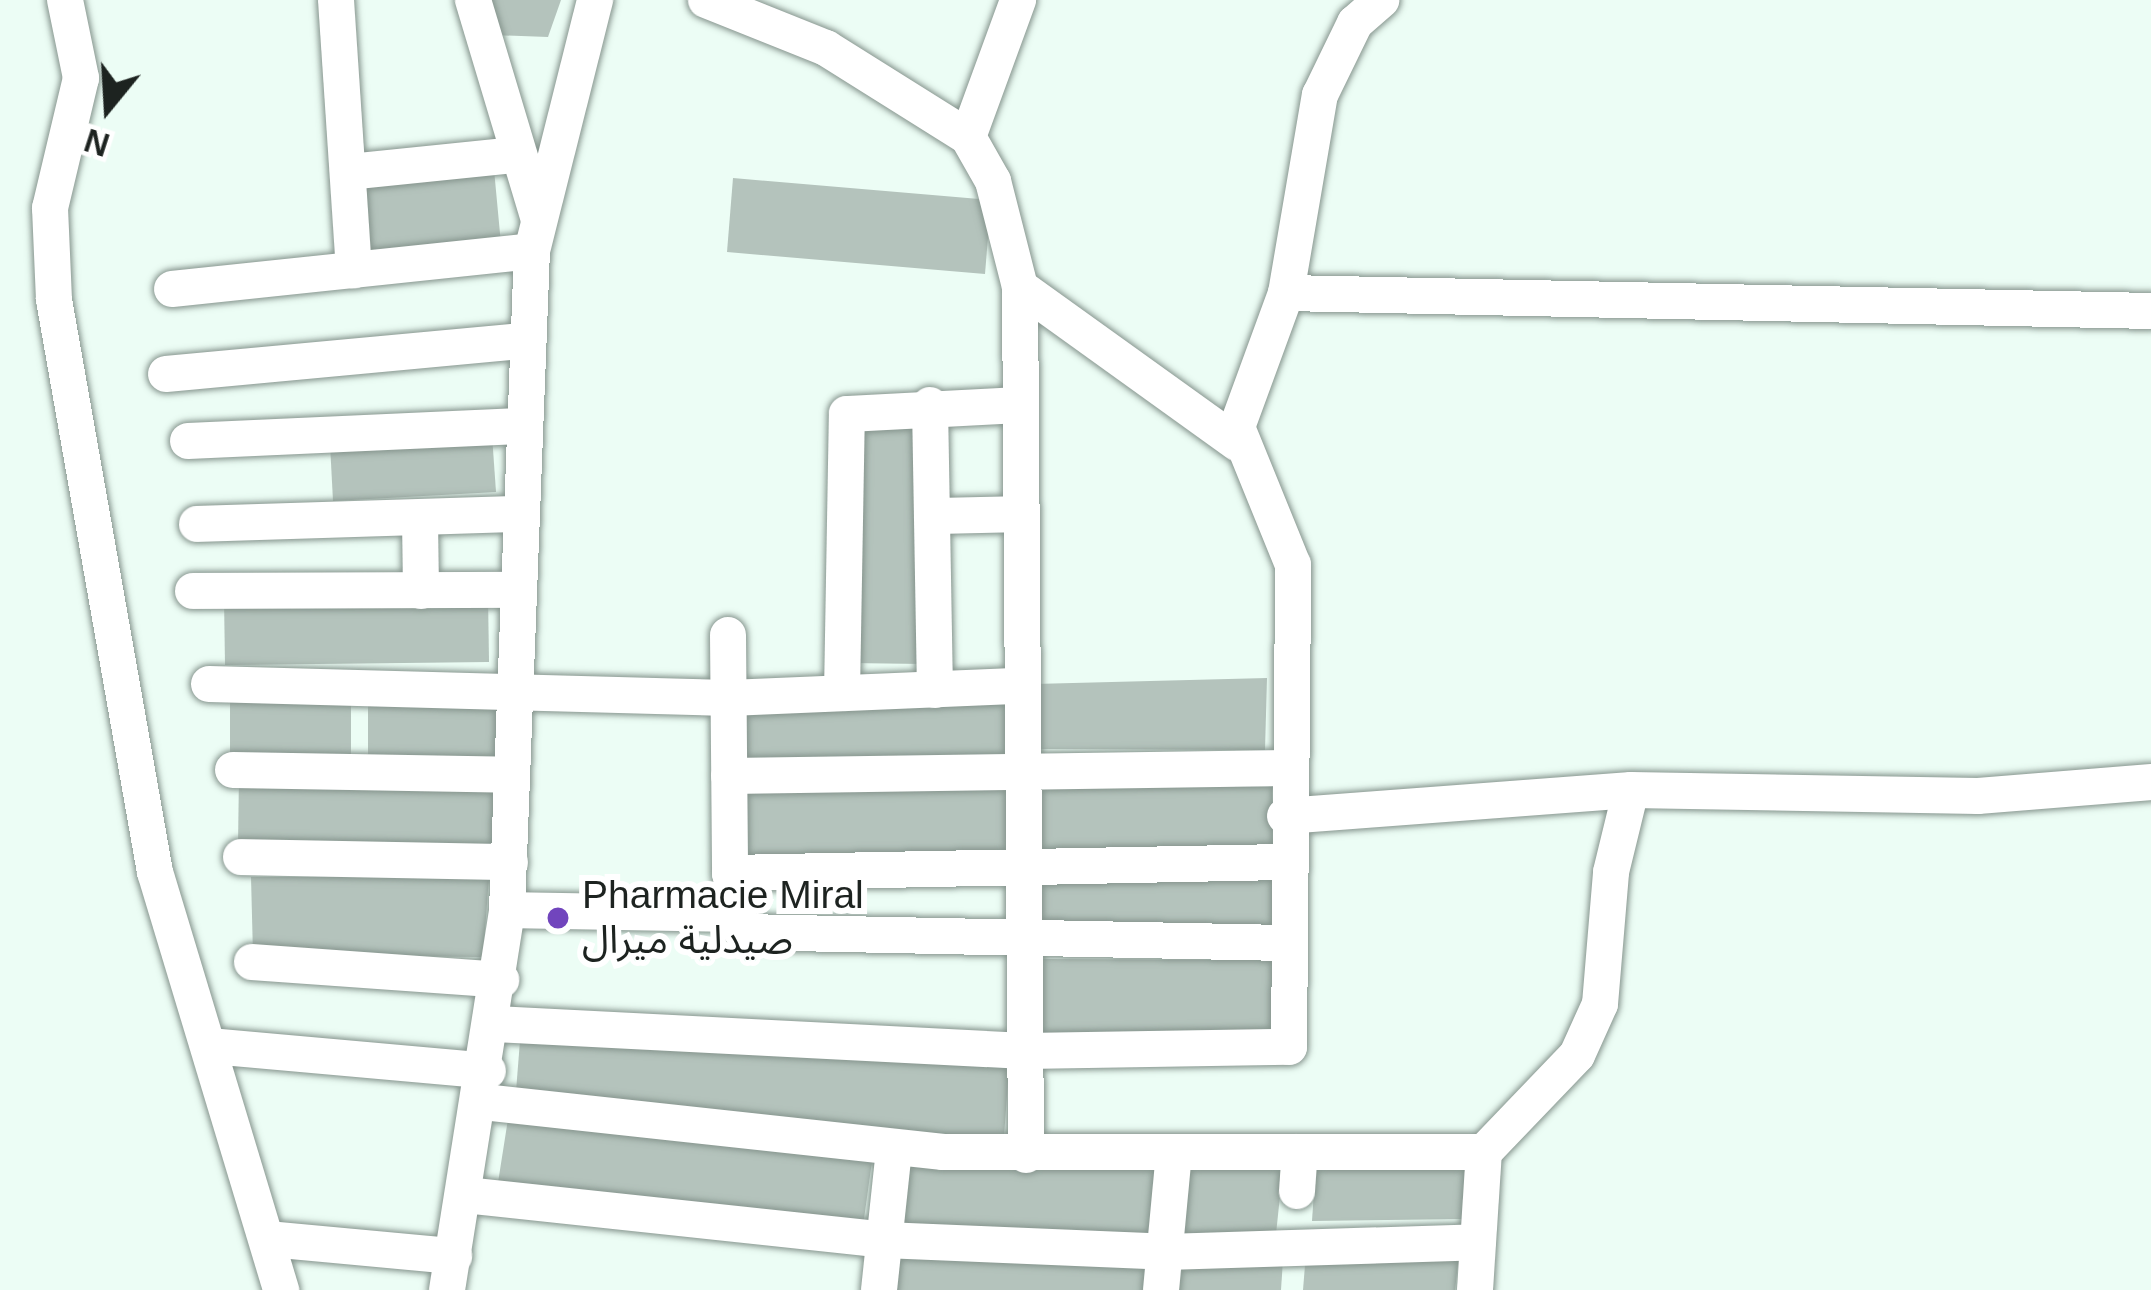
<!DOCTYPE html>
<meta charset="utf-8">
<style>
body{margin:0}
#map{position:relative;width:2151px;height:1290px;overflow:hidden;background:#ecfdf5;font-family:Helvetica,"Noto Sans Arabic",sans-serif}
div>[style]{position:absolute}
.building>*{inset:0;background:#b4c3bc}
.roads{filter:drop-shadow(0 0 3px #86958e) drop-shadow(0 0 3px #86958e)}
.minor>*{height:36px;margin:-18px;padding:0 18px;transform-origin:18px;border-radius:18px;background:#fff}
.dots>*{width:33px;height:33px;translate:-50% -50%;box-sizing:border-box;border:6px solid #fff;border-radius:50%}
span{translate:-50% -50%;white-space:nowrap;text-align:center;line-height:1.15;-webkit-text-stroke:12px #fff;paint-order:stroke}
.poi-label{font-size:39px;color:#1d2320}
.left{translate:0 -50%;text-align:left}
.north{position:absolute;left:48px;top:48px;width:120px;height:120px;-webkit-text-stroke:9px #fff;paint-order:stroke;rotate:198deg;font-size:33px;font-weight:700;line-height:48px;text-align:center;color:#1d2320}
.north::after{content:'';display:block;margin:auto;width:42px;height:54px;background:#1d2320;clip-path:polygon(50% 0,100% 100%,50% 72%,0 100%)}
</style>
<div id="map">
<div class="building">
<div style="clip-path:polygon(484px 0,561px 0,548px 37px,491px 35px)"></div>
<div style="clip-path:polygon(493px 159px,501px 244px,366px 259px,363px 177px)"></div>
<div style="clip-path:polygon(733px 178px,991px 200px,985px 274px,727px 252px)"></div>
<div style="clip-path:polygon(859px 409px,925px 409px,923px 664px,849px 663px)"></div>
<div style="clip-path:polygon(492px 435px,496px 492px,333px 501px,330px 444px)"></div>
<div style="clip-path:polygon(488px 595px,489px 662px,225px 665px,224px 598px)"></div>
<div style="clip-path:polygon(1267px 678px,1265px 750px,1037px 749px,1034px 684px)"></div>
<div style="clip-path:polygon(497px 692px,497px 763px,368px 764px,368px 693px)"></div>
<div style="clip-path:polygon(351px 693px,351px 762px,230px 763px,230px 694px)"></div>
<div style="clip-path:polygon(1008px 695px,1007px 767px,746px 765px,744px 701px)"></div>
<div style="clip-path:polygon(239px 775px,505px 779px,504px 849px,238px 845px)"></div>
<div style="clip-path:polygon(1011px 782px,1010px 854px,746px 862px,747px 788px)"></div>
<div style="clip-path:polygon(1035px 783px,1272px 787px,1273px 853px,1032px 857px)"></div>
<div style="clip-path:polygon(1280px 871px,1276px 935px,1036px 935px,1037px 881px)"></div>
<div style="clip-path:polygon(251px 877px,489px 877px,483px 957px,253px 955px)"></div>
<div style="clip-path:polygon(1042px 959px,1278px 960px,1278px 1032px,1041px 1033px)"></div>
<div style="clip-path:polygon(521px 1028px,1009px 1068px,1003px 1150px,515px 1104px)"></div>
<div style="clip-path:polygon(508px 1119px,873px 1154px,863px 1226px,497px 1189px)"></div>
<div style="clip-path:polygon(1284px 1158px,1276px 1234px,1180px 1233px,1187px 1159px)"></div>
<div style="clip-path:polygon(898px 1161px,1162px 1167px,1161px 1240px,890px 1226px)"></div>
<div style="clip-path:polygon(1316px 1161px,1469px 1163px,1463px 1219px,1312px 1221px)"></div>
<div style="clip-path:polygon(893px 1244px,1155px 1261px,1152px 1290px,889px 1290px)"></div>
<div style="clip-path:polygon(1306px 1253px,1459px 1255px,1455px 1290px,1303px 1290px)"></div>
<div style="clip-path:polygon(1183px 1260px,1283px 1260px,1281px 1290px,1179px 1290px)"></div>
</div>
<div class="roads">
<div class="minor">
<div style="left:65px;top:0;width:80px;rotate:78.4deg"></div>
<div style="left:81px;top:78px;width:134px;rotate:103.4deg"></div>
<div style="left:50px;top:208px;width:92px;rotate:87.5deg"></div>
<div style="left:54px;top:300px;width:581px;rotate:79.99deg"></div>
<div style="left:155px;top:872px;width:437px;rotate:73.2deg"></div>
<div style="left:336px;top:0;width:271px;rotate:86.2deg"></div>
<div style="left:473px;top:0;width:227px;rotate:73.3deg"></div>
<div style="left:706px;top:0;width:129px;rotate:21.8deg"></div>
<div style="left:826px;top:48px;width:168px;rotate:32.1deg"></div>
<div style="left:968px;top:137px;width:51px;rotate:60.4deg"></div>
<div style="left:993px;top:181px;width:109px;rotate:75.7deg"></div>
<div style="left:1020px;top:287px;width:267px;rotate:35.7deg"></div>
<div style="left:968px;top:137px;width:146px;rotate:-69.9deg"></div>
<div style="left:348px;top:172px;width:168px;rotate:-5.8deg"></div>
<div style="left:1020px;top:287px;width:868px;rotate:89.6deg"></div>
<div style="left:172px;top:289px;width:362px;rotate:-6deg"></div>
<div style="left:1286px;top:293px;width:865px;rotate:1.19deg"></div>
<div style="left:166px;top:374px;width:361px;rotate:-5.3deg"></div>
<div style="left:930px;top:405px;width:285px;rotate:89deg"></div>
<div style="left:188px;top:441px;width:332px;rotate:-2.6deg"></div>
<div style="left:933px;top:516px;width:85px;rotate:-1.3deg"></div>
<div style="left:420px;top:519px;width:72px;rotate:89.2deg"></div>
<div style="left:197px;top:524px;width:323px;rotate:-1.8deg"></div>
<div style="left:193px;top:591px;width:323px;rotate:-0.2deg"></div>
<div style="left:728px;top:635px;width:238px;rotate:89.5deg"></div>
<div style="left:730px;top:873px;width:60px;rotate:78.5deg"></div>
<div style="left:742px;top:932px;width:542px;rotate:1.16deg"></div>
<div style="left:209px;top:684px;width:520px;rotate:1.54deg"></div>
<div style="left:729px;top:698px;width:291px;rotate:-2.4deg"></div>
<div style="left:842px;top:693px;width:279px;rotate:-89deg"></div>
<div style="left:847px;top:414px;width:169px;rotate:-3deg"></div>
<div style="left:233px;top:770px;width:278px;rotate:1deg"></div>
<div style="left:729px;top:776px;width:558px;rotate:-0.82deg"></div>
<div style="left:1285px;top:816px;width:347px;rotate:-4.3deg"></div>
<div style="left:1631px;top:790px;width:347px;rotate:1deg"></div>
<div style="left:1978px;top:796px;width:174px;rotate:-4.6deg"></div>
<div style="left:241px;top:857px;width:269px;rotate:1.1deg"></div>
<div style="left:730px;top:873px;width:554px;rotate:-1.14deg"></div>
<div style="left:507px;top:910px;width:226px;rotate:1deg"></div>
<div style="left:252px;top:962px;width:250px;rotate:4.1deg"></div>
<div style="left:495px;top:1024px;width:531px;rotate:2.92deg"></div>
<div style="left:1025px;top:1051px;width:264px;rotate:-0.9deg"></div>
<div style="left:1289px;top:1047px;width:482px;rotate:-89.5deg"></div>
<div style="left:1293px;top:565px;width:149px;rotate:-112.1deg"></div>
<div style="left:1237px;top:427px;width:143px;rotate:-69.9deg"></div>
<div style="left:1286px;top:293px;width:201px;rotate:-80.3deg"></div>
<div style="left:1320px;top:95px;width:80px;rotate:-64.1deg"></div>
<div style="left:1355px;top:23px;width:35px;rotate:-41deg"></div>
<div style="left:210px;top:1046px;width:279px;rotate:5.1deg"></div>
<div style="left:483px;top:1102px;width:463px;rotate:6.2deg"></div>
<div style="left:943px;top:1152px;width:541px"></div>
<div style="left:1297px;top:1191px;width:39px;rotate:-86deg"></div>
<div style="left:465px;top:1195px;width:421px;rotate:6.1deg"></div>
<div style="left:884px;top:1240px;width:282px;rotate:2.4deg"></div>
<div style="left:1166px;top:1252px;width:312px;rotate:-1.8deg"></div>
<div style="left:269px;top:1239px;width:186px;rotate:5.3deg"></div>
<div style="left:447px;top:1290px;width:385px;rotate:-81deg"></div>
<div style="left:507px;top:910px;width:659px;rotate:-87.83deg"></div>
<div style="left:532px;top:251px;width:259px;rotate:-75.9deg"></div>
<div style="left:879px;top:1290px;width:141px;rotate:-83.9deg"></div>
<div style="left:1161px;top:1290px;width:138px;rotate:-84.6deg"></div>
<div style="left:1475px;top:1290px;width:138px;rotate:-86.3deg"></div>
<div style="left:1484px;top:1152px;width:134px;rotate:-46.2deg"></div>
<div style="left:1577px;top:1055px;width:56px;rotate:-65.7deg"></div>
<div style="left:1600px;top:1004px;width:132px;rotate:-85.2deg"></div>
<div style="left:1611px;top:872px;width:84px;rotate:-76.3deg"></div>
</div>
</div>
<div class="dots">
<div style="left:558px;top:918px;background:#7145bd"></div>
</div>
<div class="poi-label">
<span class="left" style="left:582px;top:918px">Pharmacie Miral<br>صيدلية ميرال</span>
</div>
<div class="north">N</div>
</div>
